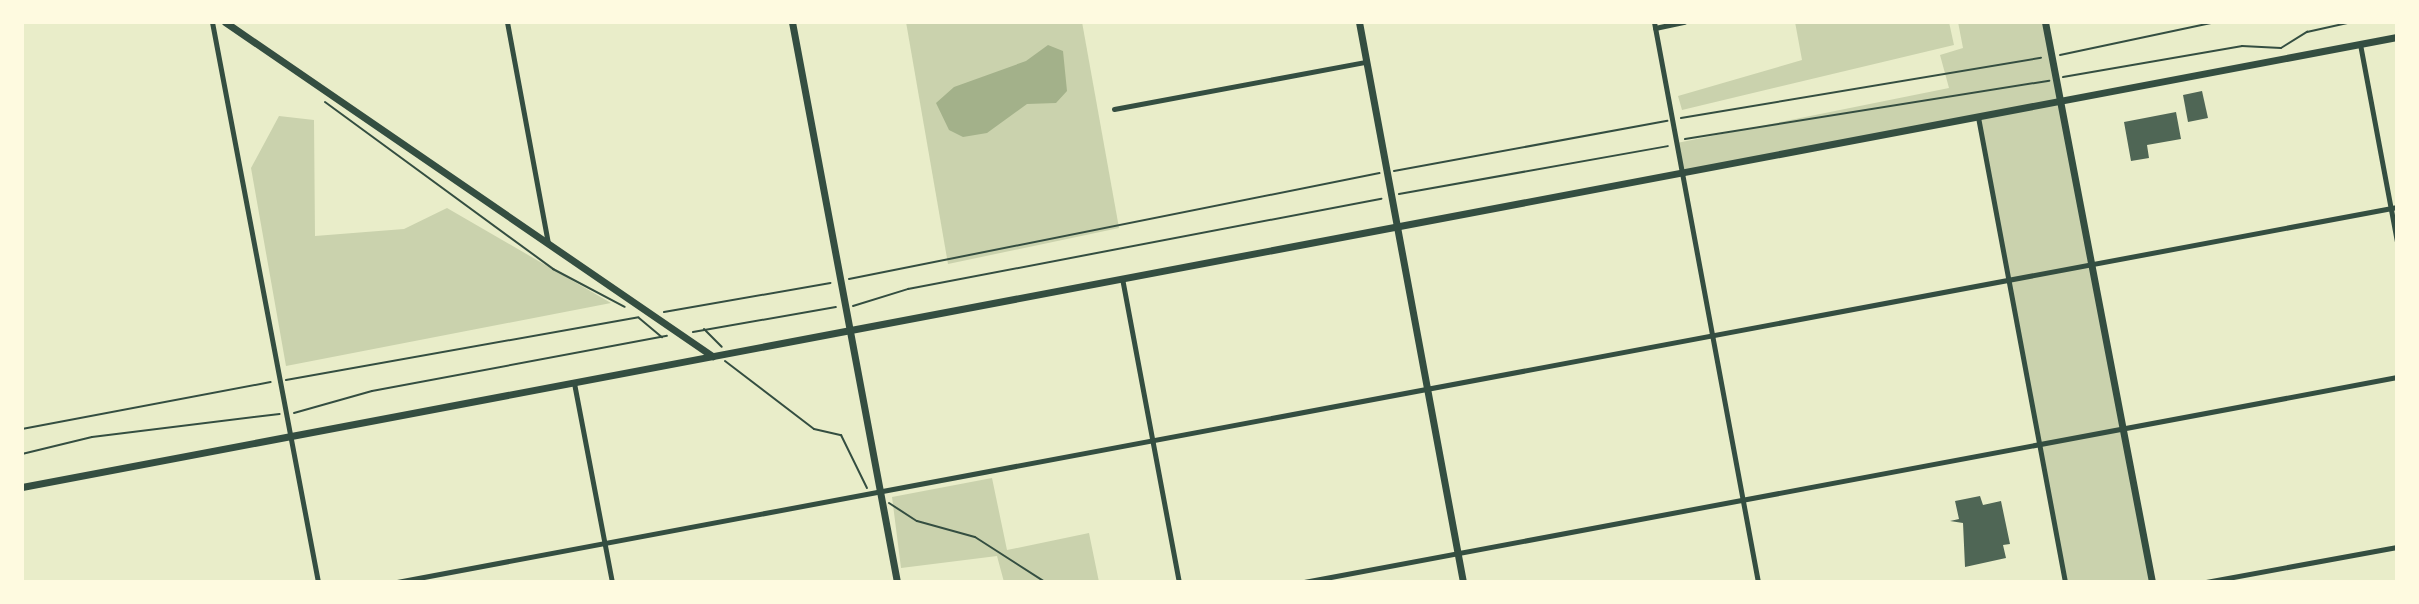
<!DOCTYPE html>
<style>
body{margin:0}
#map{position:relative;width:2419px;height:604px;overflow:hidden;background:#e9edc9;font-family:Ubuntu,sans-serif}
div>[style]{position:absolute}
.green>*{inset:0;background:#cad2ad}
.water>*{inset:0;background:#a3b18a}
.building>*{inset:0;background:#4f6655}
.path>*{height:2px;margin:-1px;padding:0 1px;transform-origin:1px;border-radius:1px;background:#344e41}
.minor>*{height:5px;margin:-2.5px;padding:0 2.5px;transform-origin:2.5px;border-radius:2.5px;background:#344e41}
.tertiary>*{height:7px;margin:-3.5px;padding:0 3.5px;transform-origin:3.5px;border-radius:3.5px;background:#344e41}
span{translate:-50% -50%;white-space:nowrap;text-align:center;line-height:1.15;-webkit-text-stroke:6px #fefae0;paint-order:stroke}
.frame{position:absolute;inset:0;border:24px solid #fefae0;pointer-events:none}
</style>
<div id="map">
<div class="green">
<div style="clip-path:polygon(906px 22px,1082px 22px,1119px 228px,948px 264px)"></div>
<div style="clip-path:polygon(1795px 22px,1949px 22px,1954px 45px,1682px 110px,1678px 96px,1802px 60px)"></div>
<div style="clip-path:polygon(1958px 22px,2045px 22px,2151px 582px,2065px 582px,1978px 116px,1682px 172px,1677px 143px,1949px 88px,1940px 55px,1963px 48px)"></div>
<div style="clip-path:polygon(279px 116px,314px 120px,315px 236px,404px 229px,447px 208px,611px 303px,286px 366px,251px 168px)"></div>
<div style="clip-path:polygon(992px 478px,1007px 550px,1089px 533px,1099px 582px,1004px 582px,997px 556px,901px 568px,892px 497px)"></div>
</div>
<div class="water">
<div style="clip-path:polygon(1048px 45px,1063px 51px,1067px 91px,1056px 103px,1027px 104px,987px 133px,963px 137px,949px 130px,936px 103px,954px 87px,1026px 61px)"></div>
</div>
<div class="building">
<div style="clip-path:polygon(2202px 91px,2208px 118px,2188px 122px,2183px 95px)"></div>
<div style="clip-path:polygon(2176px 112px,2181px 139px,2147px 145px,2149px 158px,2131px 161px,2124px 122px)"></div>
<div style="clip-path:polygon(1980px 496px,1983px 505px,2001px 501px,2010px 544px,2003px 545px,2006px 558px,1965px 567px,1963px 523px,1950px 521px,1959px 519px,1955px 501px)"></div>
</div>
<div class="path">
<div style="left:2060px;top:55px;width:158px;rotate:-12deg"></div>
<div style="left:2063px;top:77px;width:182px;rotate:-9.8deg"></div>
<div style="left:2242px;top:46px;width:39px;rotate:3deg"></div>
<div style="left:2281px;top:48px;width:31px;rotate:-32deg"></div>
<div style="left:2307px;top:32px;width:46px;rotate:-12.5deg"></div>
<div style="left:325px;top:102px;width:283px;rotate:36.2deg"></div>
<div style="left:553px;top:269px;width:81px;rotate:27.8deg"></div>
<div style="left:1681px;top:118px;width:365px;rotate:-9.5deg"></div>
<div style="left:1685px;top:139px;width:369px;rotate:-9.1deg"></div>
<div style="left:1394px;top:171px;width:278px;rotate:-10.4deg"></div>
<div style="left:1399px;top:194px;width:273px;rotate:-10.1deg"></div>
<div style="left:849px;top:279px;width:541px;rotate:-11.29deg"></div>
<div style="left:853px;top:306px;width:58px;rotate:-17.2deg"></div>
<div style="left:908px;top:289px;width:482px;rotate:-10.8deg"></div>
<div style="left:664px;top:312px;width:169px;rotate:-9.9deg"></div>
<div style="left:639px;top:318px;width:30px;rotate:40deg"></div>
<div style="left:704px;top:329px;width:25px;rotate:45deg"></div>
<div style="left:693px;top:332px;width:145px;rotate:-9.9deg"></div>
<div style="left:725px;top:361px;width:112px;rotate:37.4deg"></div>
<div style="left:814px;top:429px;width:28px;rotate:13deg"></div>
<div style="left:841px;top:435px;width:59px;rotate:63.9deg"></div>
<div style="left:286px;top:380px;width:358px;rotate:-10.1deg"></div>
<div style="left:294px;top:413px;width:81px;rotate:-15.8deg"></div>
<div style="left:372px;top:391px;width:300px;rotate:-10.6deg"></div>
<div style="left:22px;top:429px;width:253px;rotate:-10.7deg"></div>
<div style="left:22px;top:454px;width:72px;rotate:-13.7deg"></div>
<div style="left:92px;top:437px;width:189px;rotate:-7deg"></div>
<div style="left:889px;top:503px;width:33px;rotate:33deg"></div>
<div style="left:917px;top:521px;width:60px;rotate:15.4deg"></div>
<div style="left:975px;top:537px;width:83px;rotate:32.7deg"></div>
</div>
<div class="minor">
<div style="left:212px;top:22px;width:570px;rotate:79.28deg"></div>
<div style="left:507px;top:22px;width:225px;rotate:79.5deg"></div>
<div style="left:1654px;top:22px;width:570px;rotate:79.48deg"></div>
<div style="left:1655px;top:28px;width:30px;rotate:-12deg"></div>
<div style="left:2360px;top:44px;width:201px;rotate:79.4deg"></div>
<div style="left:1114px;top:109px;width:256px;rotate:-10.6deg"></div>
<div style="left:1978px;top:117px;width:473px;rotate:79.4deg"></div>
<div style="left:1122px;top:278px;width:309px;rotate:79.4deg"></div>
<div style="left:574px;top:383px;width:203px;rotate:79.2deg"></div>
<div style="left:397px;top:582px;width:2035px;rotate:-10.62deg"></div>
<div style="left:1304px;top:582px;width:1112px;rotate:-10.62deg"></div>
<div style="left:2206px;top:582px;width:194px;rotate:-10.4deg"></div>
</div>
<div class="tertiary">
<div style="left:225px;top:22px;width:591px;rotate:34.44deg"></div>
<div style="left:792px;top:22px;width:570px;rotate:79.38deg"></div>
<div style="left:1359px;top:22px;width:570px;rotate:79.48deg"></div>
<div style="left:2045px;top:22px;width:570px;rotate:79.18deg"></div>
<div style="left:22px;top:487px;width:2417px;rotate:-10.73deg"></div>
</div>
<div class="frame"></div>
</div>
